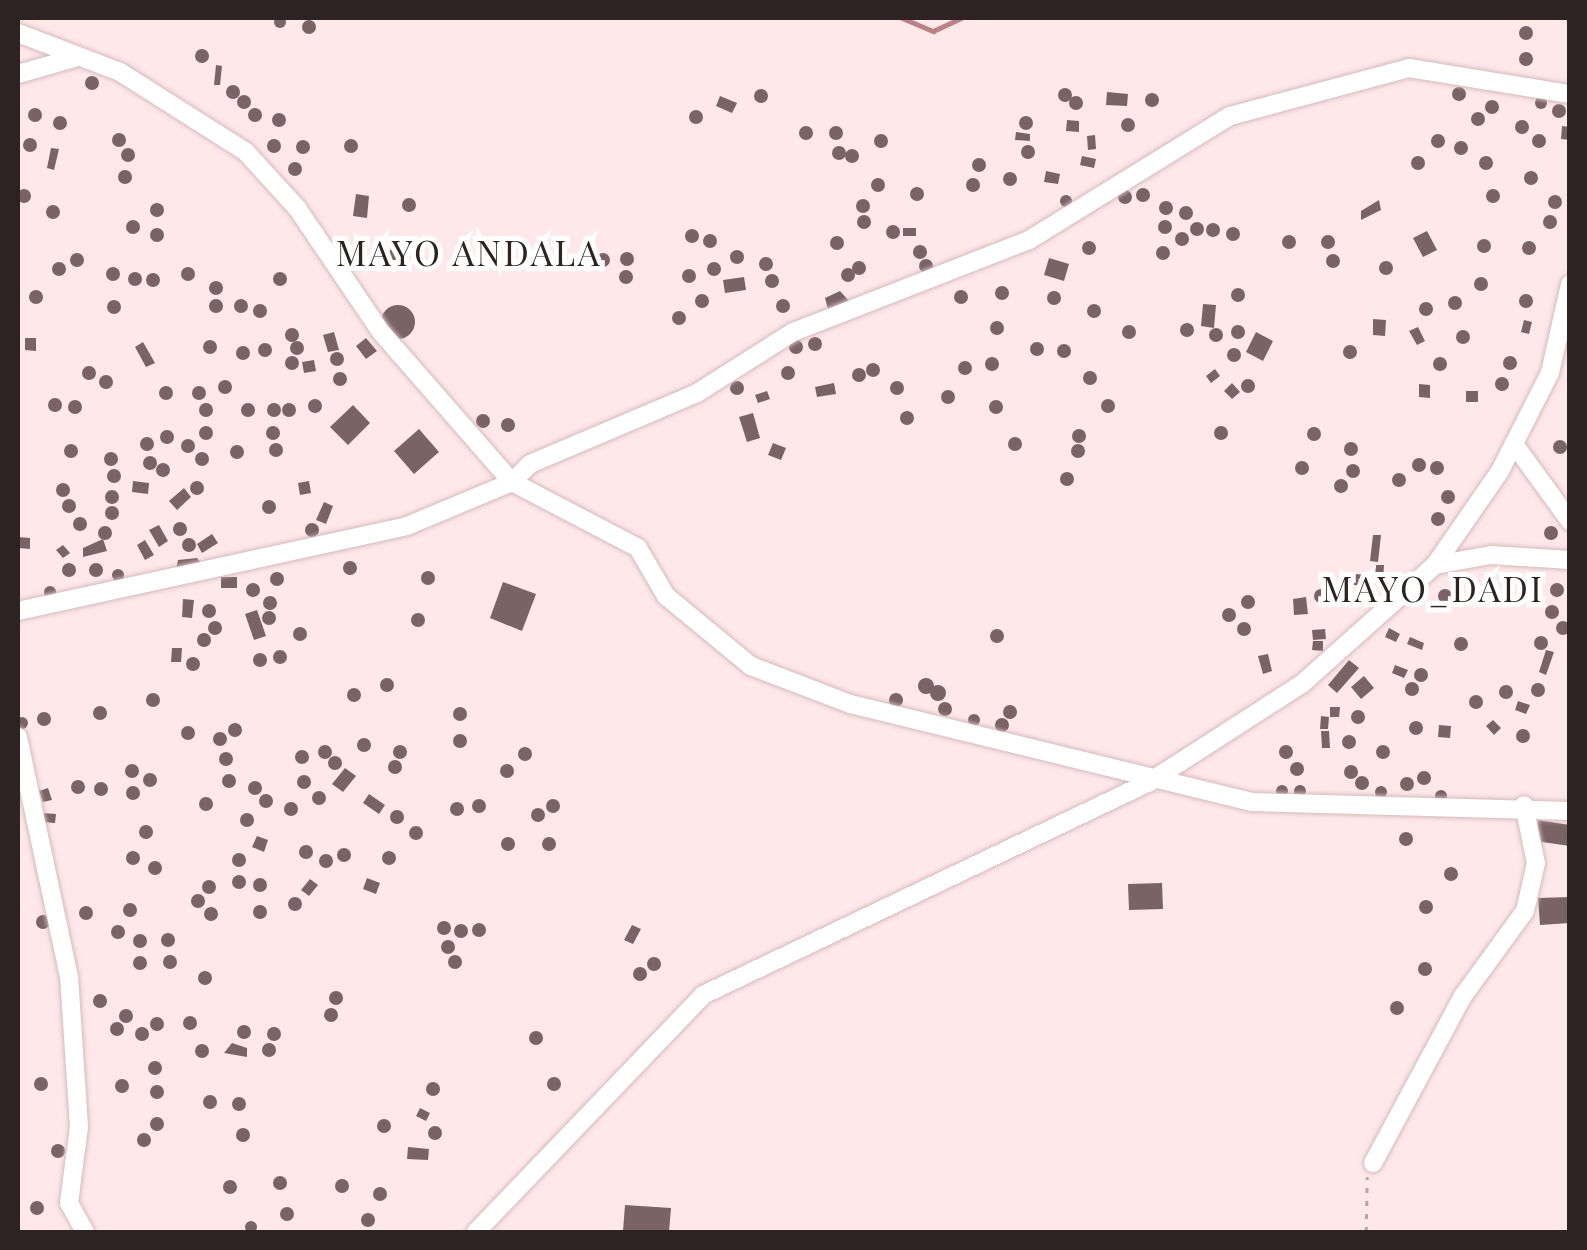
<!DOCTYPE html>
<style>
body{margin:0}
#map{position:relative;width:1587px;height:1250px;overflow:hidden;background:#fee8e9;font-family:"Playfair Display",serif}
div>[style]{position:absolute}
.stream>*{height:5px;margin:-2.5px;padding:0 2.5px;transform-origin:2.5px;border-radius:2.5px;background:#ba8186}
.building>*{inset:0;background:#7a6365}
.round{border-radius:50%}
.path>*{height:2.5px;margin-top:-1.25px;transform-origin:0;background:repeating-linear-gradient(90deg,#b7a5a6 0 5px,transparent 0 13px)}
.roads{filter:drop-shadow(0 0 2px #d5babc) drop-shadow(0 0 2px #d5babc)}
.minor>*{height:18px;margin:-9px;padding:0 9px;transform-origin:9px;border-radius:9px;background:#fff}
span{translate:-50% -50%;white-space:nowrap;text-align:center;line-height:1.15;-webkit-text-stroke:10px #fff;paint-order:stroke}
.quarter-label{font-size:35px;color:#2d2323;letter-spacing:2.5px}
.frame{position:absolute;inset:0;border:20px solid #2d2323;pointer-events:none}
</style>
<div id="map">
<div class="stream">
<div style="left:902px;top:18px;width:34px;rotate:23deg"></div>
<div style="left:933px;top:31px;width:31px;rotate:-25deg"></div>
</div>
<div class="building">
<div class="round" style="left:274px;top:16px;width:12px;height:12px"></div>
<div class="round" style="left:302px;top:20px;width:14px;height:14px"></div>
<div class="round" style="left:1519px;top:26px;width:14px;height:14px"></div>
<div class="round" style="left:195px;top:49px;width:14px;height:14px"></div>
<div class="round" style="left:1519px;top:52px;width:14px;height:14px"></div>
<div style="clip-path:polygon(216px 65px,222px 66px,220px 85px,214px 85px)"></div>
<div class="round" style="left:85px;top:76px;width:14px;height:14px"></div>
<div class="round" style="left:226px;top:85px;width:14px;height:14px"></div>
<div class="round" style="left:1452px;top:87px;width:14px;height:14px"></div>
<div class="round" style="left:1058px;top:88px;width:14px;height:14px"></div>
<div class="round" style="left:754px;top:89px;width:14px;height:14px"></div>
<div style="clip-path:polygon(1107px 92px,1128px 94px,1127px 106px,1106px 105px)"></div>
<div class="round" style="left:1145px;top:93px;width:14px;height:14px"></div>
<div class="round" style="left:237px;top:95px;width:14px;height:14px"></div>
<div style="clip-path:polygon(720px 96px,737px 103px,732px 113px,716px 106px)"></div>
<div class="round" style="left:1069px;top:96px;width:14px;height:14px"></div>
<div class="round" style="left:1535px;top:97px;width:12px;height:12px"></div>
<div class="round" style="left:1485px;top:100px;width:14px;height:14px"></div>
<div class="round" style="left:1552px;top:104px;width:14px;height:14px"></div>
<div class="round" style="left:248px;top:108px;width:14px;height:14px"></div>
<div class="round" style="left:28px;top:108px;width:14px;height:14px"></div>
<div class="round" style="left:689px;top:110px;width:14px;height:14px"></div>
<div class="round" style="left:1471px;top:112px;width:14px;height:14px"></div>
<div class="round" style="left:272px;top:113px;width:14px;height:14px"></div>
<div class="round" style="left:1019px;top:116px;width:14px;height:14px"></div>
<div class="round" style="left:53px;top:116px;width:14px;height:14px"></div>
<div class="round" style="left:1121px;top:118px;width:14px;height:14px"></div>
<div style="clip-path:polygon(1067px 120px,1079px 121px,1079px 132px,1066px 131px)"></div>
<div class="round" style="left:1515px;top:120px;width:14px;height:14px"></div>
<div style="clip-path:polygon(1562px 126px,1570px 127px,1570px 140px,1561px 139px)"></div>
<div class="round" style="left:799px;top:126px;width:14px;height:14px"></div>
<div class="round" style="left:829px;top:126px;width:14px;height:14px"></div>
<div style="clip-path:polygon(1016px 132px,1030px 134px,1030px 141px,1015px 140px)"></div>
<div class="round" style="left:112px;top:133px;width:14px;height:14px"></div>
<div class="round" style="left:1431px;top:134px;width:14px;height:14px"></div>
<div class="round" style="left:874px;top:134px;width:14px;height:14px"></div>
<div class="round" style="left:1532px;top:134px;width:14px;height:14px"></div>
<div style="clip-path:polygon(1095px 135px,1096px 149px,1088px 150px,1087px 136px)"></div>
<div class="round" style="left:23px;top:138px;width:14px;height:14px"></div>
<div class="round" style="left:344px;top:139px;width:14px;height:14px"></div>
<div class="round" style="left:267px;top:139px;width:14px;height:14px"></div>
<div class="round" style="left:296px;top:140px;width:14px;height:14px"></div>
<div class="round" style="left:1454px;top:141px;width:14px;height:14px"></div>
<div class="round" style="left:1021px;top:145px;width:14px;height:14px"></div>
<div class="round" style="left:832px;top:146px;width:14px;height:14px"></div>
<div style="clip-path:polygon(51px 148px,59px 149px,54px 170px,47px 168px)"></div>
<div class="round" style="left:121px;top:148px;width:14px;height:14px"></div>
<div class="round" style="left:845px;top:149px;width:14px;height:14px"></div>
<div style="clip-path:polygon(1082px 156px,1096px 159px,1094px 168px,1080px 165px)"></div>
<div class="round" style="left:1479px;top:156px;width:14px;height:14px"></div>
<div class="round" style="left:1411px;top:156px;width:14px;height:14px"></div>
<div class="round" style="left:972px;top:158px;width:14px;height:14px"></div>
<div class="round" style="left:288px;top:162px;width:14px;height:14px"></div>
<div class="round" style="left:118px;top:170px;width:14px;height:14px"></div>
<div style="clip-path:polygon(1046px 171px,1060px 174px,1058px 184px,1044px 182px)"></div>
<div class="round" style="left:1524px;top:171px;width:14px;height:14px"></div>
<div class="round" style="left:1003px;top:172px;width:14px;height:14px"></div>
<div class="round" style="left:966px;top:178px;width:14px;height:14px"></div>
<div class="round" style="left:871px;top:178px;width:14px;height:14px"></div>
<div class="round" style="left:910px;top:187px;width:14px;height:14px"></div>
<div class="round" style="left:1136px;top:188px;width:14px;height:14px"></div>
<div class="round" style="left:17px;top:189px;width:14px;height:14px"></div>
<div class="round" style="left:1486px;top:189px;width:14px;height:14px"></div>
<div class="round" style="left:1118px;top:190px;width:14px;height:14px"></div>
<div style="clip-path:polygon(356px 194px,369px 196px,367px 218px,353px 216px)"></div>
<div class="round" style="left:1060px;top:195px;width:12px;height:12px"></div>
<div class="round" style="left:1548px;top:195px;width:14px;height:14px"></div>
<div class="round" style="left:402px;top:198px;width:14px;height:14px"></div>
<div class="round" style="left:856px;top:199px;width:14px;height:14px"></div>
<div style="clip-path:polygon(1379px 200px,1381px 210px,1361px 220px,1361px 211px)"></div>
<div class="round" style="left:1159px;top:201px;width:14px;height:14px"></div>
<div class="round" style="left:150px;top:203px;width:14px;height:14px"></div>
<div class="round" style="left:46px;top:205px;width:14px;height:14px"></div>
<div class="round" style="left:1179px;top:206px;width:14px;height:14px"></div>
<div class="round" style="left:857px;top:215px;width:14px;height:14px"></div>
<div class="round" style="left:1543px;top:215px;width:14px;height:14px"></div>
<div class="round" style="left:1158px;top:220px;width:14px;height:14px"></div>
<div class="round" style="left:126px;top:220px;width:14px;height:14px"></div>
<div class="round" style="left:1190px;top:222px;width:14px;height:14px"></div>
<div class="round" style="left:1206px;top:223px;width:14px;height:14px"></div>
<div class="round" style="left:886px;top:225px;width:14px;height:14px"></div>
<div class="round" style="left:1226px;top:227px;width:14px;height:14px"></div>
<div style="clip-path:polygon(903px 228px,916px 228px,916px 236px,903px 236px)"></div>
<div class="round" style="left:150px;top:228px;width:14px;height:14px"></div>
<div class="round" style="left:685px;top:229px;width:14px;height:14px"></div>
<div style="clip-path:polygon(1427px 231px,1437px 250px,1423px 257px,1413px 238px)"></div>
<div class="round" style="left:1175px;top:232px;width:14px;height:14px"></div>
<div class="round" style="left:703px;top:234px;width:14px;height:14px"></div>
<div class="round" style="left:1321px;top:235px;width:14px;height:14px"></div>
<div class="round" style="left:1282px;top:235px;width:14px;height:14px"></div>
<div class="round" style="left:830px;top:236px;width:14px;height:14px"></div>
<div class="round" style="left:1477px;top:239px;width:14px;height:14px"></div>
<div class="round" style="left:1522px;top:241px;width:14px;height:14px"></div>
<div class="round" style="left:1082px;top:241px;width:14px;height:14px"></div>
<div class="round" style="left:913px;top:245px;width:14px;height:14px"></div>
<div class="round" style="left:1156px;top:246px;width:14px;height:14px"></div>
<div class="round" style="left:389px;top:247px;width:14px;height:14px"></div>
<div class="round" style="left:730px;top:250px;width:14px;height:14px"></div>
<div class="round" style="left:620px;top:252px;width:14px;height:14px"></div>
<div class="round" style="left:70px;top:253px;width:14px;height:14px"></div>
<div class="round" style="left:596px;top:253px;width:14px;height:14px"></div>
<div class="round" style="left:1326px;top:254px;width:14px;height:14px"></div>
<div class="round" style="left:759px;top:257px;width:14px;height:14px"></div>
<div style="clip-path:polygon(1049px 258px,1069px 264px,1064px 281px,1044px 275px)"></div>
<div class="round" style="left:919px;top:259px;width:14px;height:14px"></div>
<div class="round" style="left:1379px;top:261px;width:14px;height:14px"></div>
<div class="round" style="left:852px;top:261px;width:14px;height:14px"></div>
<div class="round" style="left:707px;top:262px;width:14px;height:14px"></div>
<div class="round" style="left:52px;top:262px;width:14px;height:14px"></div>
<div class="round" style="left:106px;top:267px;width:14px;height:14px"></div>
<div class="round" style="left:181px;top:267px;width:14px;height:14px"></div>
<div class="round" style="left:841px;top:268px;width:14px;height:14px"></div>
<div class="round" style="left:682px;top:269px;width:14px;height:14px"></div>
<div class="round" style="left:619px;top:270px;width:14px;height:14px"></div>
<div class="round" style="left:273px;top:272px;width:14px;height:14px"></div>
<div class="round" style="left:128px;top:272px;width:14px;height:14px"></div>
<div class="round" style="left:146px;top:273px;width:14px;height:14px"></div>
<div class="round" style="left:765px;top:274px;width:14px;height:14px"></div>
<div style="clip-path:polygon(744px 277px,746px 290px,725px 293px,723px 280px)"></div>
<div class="round" style="left:1474px;top:277px;width:14px;height:14px"></div>
<div class="round" style="left:209px;top:281px;width:14px;height:14px"></div>
<div class="round" style="left:995px;top:286px;width:14px;height:14px"></div>
<div class="round" style="left:1231px;top:288px;width:14px;height:14px"></div>
<div class="round" style="left:29px;top:290px;width:14px;height:14px"></div>
<div class="round" style="left:954px;top:290px;width:14px;height:14px"></div>
<div style="clip-path:polygon(840px 291px,849px 301px,828px 309px,825px 298px)"></div>
<div class="round" style="left:1047px;top:291px;width:14px;height:14px"></div>
<div class="round" style="left:695px;top:294px;width:14px;height:14px"></div>
<div class="round" style="left:1519px;top:294px;width:14px;height:14px"></div>
<div class="round" style="left:1448px;top:296px;width:14px;height:14px"></div>
<div class="round" style="left:234px;top:299px;width:14px;height:14px"></div>
<div class="round" style="left:776px;top:299px;width:14px;height:14px"></div>
<div class="round" style="left:209px;top:299px;width:14px;height:14px"></div>
<div class="round" style="left:107px;top:300px;width:14px;height:14px"></div>
<div class="round" style="left:1419px;top:302px;width:14px;height:14px"></div>
<div style="clip-path:polygon(1203px 304px,1216px 305px,1214px 328px,1201px 326px)"></div>
<div class="round" style="left:253px;top:304px;width:14px;height:14px"></div>
<div class="round" style="left:1087px;top:304px;width:14px;height:14px"></div>
<div class="round" style="left:381px;top:305px;width:34px;height:34px"></div>
<div class="round" style="left:672px;top:311px;width:14px;height:14px"></div>
<div style="clip-path:polygon(1373px 319px,1386px 320px,1385px 336px,1373px 335px)"></div>
<div style="clip-path:polygon(1524px 320px,1532px 322px,1529px 334px,1521px 332px)"></div>
<div class="round" style="left:990px;top:321px;width:14px;height:14px"></div>
<div class="round" style="left:1180px;top:323px;width:14px;height:14px"></div>
<div class="round" style="left:1122px;top:325px;width:14px;height:14px"></div>
<div class="round" style="left:1231px;top:325px;width:14px;height:14px"></div>
<div style="clip-path:polygon(1418px 327px,1425px 341px,1417px 345px,1409px 331px)"></div>
<div class="round" style="left:1209px;top:328px;width:14px;height:14px"></div>
<div class="round" style="left:285px;top:328px;width:14px;height:14px"></div>
<div class="round" style="left:1456px;top:330px;width:14px;height:14px"></div>
<div style="clip-path:polygon(334px 332px,339px 350px,328px 352px,323px 335px)"></div>
<div style="clip-path:polygon(1256px 332px,1273px 341px,1263px 361px,1246px 352px)"></div>
<div class="round" style="left:808px;top:337px;width:14px;height:14px"></div>
<div style="clip-path:polygon(25px 338px,36px 338px,36px 351px,25px 350px)"></div>
<div style="clip-path:polygon(366px 338px,377px 351px,366px 359px,356px 346px)"></div>
<div class="round" style="left:203px;top:340px;width:14px;height:14px"></div>
<div class="round" style="left:789px;top:340px;width:14px;height:14px"></div>
<div class="round" style="left:290px;top:341px;width:14px;height:14px"></div>
<div style="clip-path:polygon(143px 342px,155px 363px,146px 367px,135px 347px)"></div>
<div class="round" style="left:1030px;top:342px;width:14px;height:14px"></div>
<div class="round" style="left:258px;top:343px;width:14px;height:14px"></div>
<div class="round" style="left:1057px;top:344px;width:14px;height:14px"></div>
<div class="round" style="left:1343px;top:345px;width:14px;height:14px"></div>
<div class="round" style="left:236px;top:346px;width:14px;height:14px"></div>
<div class="round" style="left:1227px;top:348px;width:14px;height:14px"></div>
<div class="round" style="left:330px;top:352px;width:14px;height:14px"></div>
<div class="round" style="left:285px;top:356px;width:14px;height:14px"></div>
<div class="round" style="left:1503px;top:356px;width:14px;height:14px"></div>
<div class="round" style="left:1433px;top:357px;width:14px;height:14px"></div>
<div class="round" style="left:985px;top:357px;width:14px;height:14px"></div>
<div style="clip-path:polygon(314px 360px,316px 371px,304px 373px,302px 362px)"></div>
<div class="round" style="left:958px;top:361px;width:14px;height:14px"></div>
<div class="round" style="left:866px;top:363px;width:14px;height:14px"></div>
<div class="round" style="left:82px;top:366px;width:14px;height:14px"></div>
<div class="round" style="left:781px;top:366px;width:14px;height:14px"></div>
<div class="round" style="left:852px;top:368px;width:14px;height:14px"></div>
<div style="clip-path:polygon(1215px 369px,1220px 376px,1211px 383px,1206px 376px)"></div>
<div class="round" style="left:1083px;top:371px;width:14px;height:14px"></div>
<div class="round" style="left:333px;top:372px;width:14px;height:14px"></div>
<div class="round" style="left:99px;top:375px;width:14px;height:14px"></div>
<div class="round" style="left:1495px;top:377px;width:14px;height:14px"></div>
<div class="round" style="left:1241px;top:379px;width:14px;height:14px"></div>
<div class="round" style="left:218px;top:380px;width:14px;height:14px"></div>
<div class="round" style="left:730px;top:381px;width:14px;height:14px"></div>
<div class="round" style="left:890px;top:381px;width:14px;height:14px"></div>
<div style="clip-path:polygon(834px 383px,836px 394px,817px 397px,815px 387px)"></div>
<div style="clip-path:polygon(1232px 383px,1240px 392px,1232px 399px,1224px 391px)"></div>
<div style="clip-path:polygon(1419px 384px,1430px 385px,1430px 398px,1419px 397px)"></div>
<div class="round" style="left:159px;top:386px;width:14px;height:14px"></div>
<div class="round" style="left:192px;top:386px;width:14px;height:14px"></div>
<div class="round" style="left:941px;top:390px;width:14px;height:14px"></div>
<div style="clip-path:polygon(767px 391px,770px 399px,758px 403px,755px 395px)"></div>
<div style="clip-path:polygon(1466px 391px,1478px 391px,1478px 402px,1466px 402px)"></div>
<div class="round" style="left:48px;top:398px;width:14px;height:14px"></div>
<div class="round" style="left:308px;top:399px;width:14px;height:14px"></div>
<div class="round" style="left:1101px;top:399px;width:14px;height:14px"></div>
<div class="round" style="left:989px;top:400px;width:14px;height:14px"></div>
<div class="round" style="left:68px;top:400px;width:14px;height:14px"></div>
<div class="round" style="left:241px;top:403px;width:14px;height:14px"></div>
<div class="round" style="left:267px;top:403px;width:14px;height:14px"></div>
<div class="round" style="left:282px;top:403px;width:14px;height:14px"></div>
<div class="round" style="left:199px;top:403px;width:14px;height:14px"></div>
<div style="clip-path:polygon(353px 405px,370px 423px,348px 445px,330px 427px)"></div>
<div class="round" style="left:900px;top:411px;width:14px;height:14px"></div>
<div style="clip-path:polygon(753px 413px,760px 438px,747px 442px,739px 417px)"></div>
<div class="round" style="left:476px;top:414px;width:14px;height:14px"></div>
<div class="round" style="left:501px;top:418px;width:14px;height:14px"></div>
<div class="round" style="left:1214px;top:426px;width:14px;height:14px"></div>
<div class="round" style="left:266px;top:426px;width:14px;height:14px"></div>
<div class="round" style="left:199px;top:426px;width:14px;height:14px"></div>
<div class="round" style="left:1307px;top:427px;width:14px;height:14px"></div>
<div style="clip-path:polygon(419px 429px,439px 452px,414px 474px,394px 451px)"></div>
<div class="round" style="left:1072px;top:429px;width:14px;height:14px"></div>
<div class="round" style="left:160px;top:430px;width:14px;height:14px"></div>
<div class="round" style="left:1008px;top:437px;width:14px;height:14px"></div>
<div class="round" style="left:140px;top:437px;width:14px;height:14px"></div>
<div class="round" style="left:181px;top:439px;width:14px;height:14px"></div>
<div class="round" style="left:1553px;top:440px;width:14px;height:14px"></div>
<div class="round" style="left:1344px;top:442px;width:14px;height:14px"></div>
<div style="clip-path:polygon(773px 443px,786px 448px,781px 460px,768px 455px)"></div>
<div class="round" style="left:269px;top:443px;width:14px;height:14px"></div>
<div class="round" style="left:64px;top:444px;width:14px;height:14px"></div>
<div class="round" style="left:1071px;top:444px;width:14px;height:14px"></div>
<div class="round" style="left:230px;top:445px;width:14px;height:14px"></div>
<div class="round" style="left:104px;top:452px;width:14px;height:14px"></div>
<div class="round" style="left:195px;top:452px;width:14px;height:14px"></div>
<div class="round" style="left:143px;top:456px;width:14px;height:14px"></div>
<div class="round" style="left:1412px;top:458px;width:14px;height:14px"></div>
<div class="round" style="left:1430px;top:461px;width:14px;height:14px"></div>
<div class="round" style="left:1295px;top:461px;width:14px;height:14px"></div>
<div class="round" style="left:156px;top:463px;width:14px;height:14px"></div>
<div class="round" style="left:1346px;top:464px;width:14px;height:14px"></div>
<div class="round" style="left:107px;top:469px;width:14px;height:14px"></div>
<div class="round" style="left:1060px;top:472px;width:14px;height:14px"></div>
<div class="round" style="left:1392px;top:473px;width:14px;height:14px"></div>
<div class="round" style="left:1334px;top:479px;width:14px;height:14px"></div>
<div style="clip-path:polygon(133px 481px,149px 483px,148px 494px,132px 492px)"></div>
<div style="clip-path:polygon(309px 481px,311px 493px,300px 495px,298px 483px)"></div>
<div class="round" style="left:190px;top:481px;width:14px;height:14px"></div>
<div class="round" style="left:56px;top:483px;width:14px;height:14px"></div>
<div style="clip-path:polygon(184px 488px,191px 497px,177px 510px,169px 501px)"></div>
<div class="round" style="left:1441px;top:490px;width:14px;height:14px"></div>
<div class="round" style="left:105px;top:490px;width:14px;height:14px"></div>
<div class="round" style="left:62px;top:499px;width:14px;height:14px"></div>
<div class="round" style="left:262px;top:500px;width:14px;height:14px"></div>
<div style="clip-path:polygon(324px 502px,333px 506px,326px 524px,316px 520px)"></div>
<div class="round" style="left:105px;top:506px;width:14px;height:14px"></div>
<div class="round" style="left:1431px;top:512px;width:14px;height:14px"></div>
<div class="round" style="left:73px;top:517px;width:14px;height:14px"></div>
<div class="round" style="left:173px;top:522px;width:14px;height:14px"></div>
<div class="round" style="left:305px;top:523px;width:14px;height:14px"></div>
<div style="clip-path:polygon(159px 525px,168px 541px,159px 547px,149px 530px)"></div>
<div class="round" style="left:98px;top:526px;width:14px;height:14px"></div>
<div class="round" style="left:1544px;top:526px;width:14px;height:14px"></div>
<div style="clip-path:polygon(212px 534px,218px 543px,202px 553px,197px 544px)"></div>
<div style="clip-path:polygon(1373px 535px,1381px 535px,1378px 562px,1370px 561px)"></div>
<div style="clip-path:polygon(18px 537px,30px 538px,30px 549px,18px 548px)"></div>
<div class="round" style="left:182px;top:538px;width:14px;height:14px"></div>
<div style="clip-path:polygon(103px 539px,107px 551px,83px 557px,83px 548px)"></div>
<div style="clip-path:polygon(145px 540px,154px 555px,145px 560px,137px 545px)"></div>
<div style="clip-path:polygon(63px 545px,70px 553px,63px 558px,56px 550px)"></div>
<div style="clip-path:polygon(197px 558px,201px 563px,176px 570px,178px 560px)"></div>
<div class="round" style="left:343px;top:561px;width:14px;height:14px"></div>
<div class="round" style="left:89px;top:563px;width:14px;height:14px"></div>
<div class="round" style="left:62px;top:563px;width:14px;height:14px"></div>
<div style="clip-path:polygon(1376px 565px,1384px 565px,1383px 580px,1375px 579px)"></div>
<div class="round" style="left:112px;top:569px;width:12px;height:12px"></div>
<div class="round" style="left:421px;top:571px;width:14px;height:14px"></div>
<div class="round" style="left:270px;top:572px;width:14px;height:14px"></div>
<div style="clip-path:polygon(1355px 574px,1367px 575px,1366px 586px,1354px 585px)"></div>
<div style="clip-path:polygon(221px 577px,237px 577px,237px 588px,221px 588px)"></div>
<div style="clip-path:polygon(503px 582px,536px 594px,522px 631px,490px 618px)"></div>
<div class="round" style="left:246px;top:583px;width:14px;height:14px"></div>
<div class="round" style="left:1550px;top:583px;width:14px;height:14px"></div>
<div class="round" style="left:44px;top:586px;width:12px;height:12px"></div>
<div class="round" style="left:1438px;top:589px;width:14px;height:14px"></div>
<div class="round" style="left:1314px;top:589px;width:14px;height:14px"></div>
<div class="round" style="left:1241px;top:595px;width:14px;height:14px"></div>
<div class="round" style="left:263px;top:596px;width:14px;height:14px"></div>
<div style="clip-path:polygon(1306px 597px,1308px 614px,1294px 615px,1293px 599px)"></div>
<div style="clip-path:polygon(183px 599px,194px 600px,192px 618px,182px 617px)"></div>
<div class="round" style="left:202px;top:604px;width:14px;height:14px"></div>
<div class="round" style="left:1545px;top:605px;width:14px;height:14px"></div>
<div class="round" style="left:1222px;top:608px;width:14px;height:14px"></div>
<div style="clip-path:polygon(257px 610px,266px 636px,254px 640px,245px 614px)"></div>
<div class="round" style="left:262px;top:611px;width:14px;height:14px"></div>
<div class="round" style="left:411px;top:613px;width:14px;height:14px"></div>
<div class="round" style="left:1556px;top:621px;width:14px;height:14px"></div>
<div class="round" style="left:208px;top:621px;width:14px;height:14px"></div>
<div class="round" style="left:1237px;top:622px;width:14px;height:14px"></div>
<div class="round" style="left:293px;top:627px;width:14px;height:14px"></div>
<div style="clip-path:polygon(1389px 628px,1400px 634px,1396px 642px,1385px 637px)"></div>
<div style="clip-path:polygon(1325px 629px,1326px 639px,1313px 640px,1312px 630px)"></div>
<div class="round" style="left:990px;top:629px;width:14px;height:14px"></div>
<div class="round" style="left:197px;top:633px;width:14px;height:14px"></div>
<div class="round" style="left:1534px;top:636px;width:14px;height:14px"></div>
<div style="clip-path:polygon(1410px 637px,1424px 643px,1422px 650px,1407px 644px)"></div>
<div class="round" style="left:1454px;top:637px;width:14px;height:14px"></div>
<div style="clip-path:polygon(1313px 641px,1323px 641px,1323px 651px,1312px 650px)"></div>
<div style="clip-path:polygon(172px 648px,182px 648px,181px 662px,171px 662px)"></div>
<div style="clip-path:polygon(1546px 650px,1554px 652px,1546px 675px,1539px 672px)"></div>
<div class="round" style="left:273px;top:650px;width:14px;height:14px"></div>
<div class="round" style="left:253px;top:653px;width:14px;height:14px"></div>
<div style="clip-path:polygon(1268px 654px,1272px 671px,1263px 674px,1258px 656px)"></div>
<div class="round" style="left:186px;top:657px;width:14px;height:14px"></div>
<div style="clip-path:polygon(1349px 660px,1359px 668px,1337px 693px,1328px 685px)"></div>
<div style="clip-path:polygon(1395px 665px,1408px 670px,1404px 678px,1392px 673px)"></div>
<div class="round" style="left:1414px;top:668px;width:14px;height:14px"></div>
<div style="clip-path:polygon(1364px 676px,1374px 688px,1361px 699px,1351px 687px)"></div>
<div class="round" style="left:918px;top:678px;width:16px;height:16px"></div>
<div class="round" style="left:380px;top:678px;width:14px;height:14px"></div>
<div class="round" style="left:1405px;top:682px;width:14px;height:14px"></div>
<div class="round" style="left:1531px;top:683px;width:14px;height:14px"></div>
<div class="round" style="left:1499px;top:685px;width:14px;height:14px"></div>
<div class="round" style="left:930px;top:685px;width:16px;height:16px"></div>
<div class="round" style="left:347px;top:688px;width:14px;height:14px"></div>
<div class="round" style="left:146px;top:693px;width:14px;height:14px"></div>
<div class="round" style="left:889px;top:693px;width:14px;height:14px"></div>
<div class="round" style="left:1469px;top:695px;width:14px;height:14px"></div>
<div style="clip-path:polygon(1518px 701px,1530px 705px,1526px 714px,1515px 710px)"></div>
<div class="round" style="left:938px;top:702px;width:14px;height:14px"></div>
<div class="round" style="left:1003px;top:705px;width:14px;height:14px"></div>
<div class="round" style="left:93px;top:706px;width:14px;height:14px"></div>
<div style="clip-path:polygon(1330px 707px,1340px 707px,1339px 717px,1330px 717px)"></div>
<div class="round" style="left:453px;top:707px;width:14px;height:14px"></div>
<div class="round" style="left:1351px;top:710px;width:14px;height:14px"></div>
<div class="round" style="left:37px;top:712px;width:14px;height:14px"></div>
<div class="round" style="left:968px;top:714px;width:12px;height:12px"></div>
<div style="clip-path:polygon(1321px 716px,1329px 717px,1328px 729px,1320px 729px)"></div>
<div class="round" style="left:16px;top:717px;width:12px;height:12px"></div>
<div class="round" style="left:995px;top:718px;width:14px;height:14px"></div>
<div style="clip-path:polygon(1493px 720px,1501px 728px,1494px 735px,1486px 726px)"></div>
<div class="round" style="left:1409px;top:721px;width:14px;height:14px"></div>
<div class="round" style="left:228px;top:723px;width:14px;height:14px"></div>
<div style="clip-path:polygon(1439px 725px,1451px 726px,1450px 738px,1438px 737px)"></div>
<div class="round" style="left:181px;top:726px;width:14px;height:14px"></div>
<div class="round" style="left:1516px;top:729px;width:14px;height:14px"></div>
<div style="clip-path:polygon(1321px 731px,1329px 731px,1330px 748px,1322px 748px)"></div>
<div class="round" style="left:213px;top:732px;width:14px;height:14px"></div>
<div class="round" style="left:453px;top:734px;width:14px;height:14px"></div>
<div class="round" style="left:1342px;top:735px;width:14px;height:14px"></div>
<div class="round" style="left:357px;top:738px;width:14px;height:14px"></div>
<div class="round" style="left:393px;top:745px;width:14px;height:14px"></div>
<div class="round" style="left:318px;top:745px;width:14px;height:14px"></div>
<div class="round" style="left:1279px;top:745px;width:14px;height:14px"></div>
<div class="round" style="left:1376px;top:745px;width:14px;height:14px"></div>
<div class="round" style="left:518px;top:747px;width:14px;height:14px"></div>
<div class="round" style="left:295px;top:750px;width:14px;height:14px"></div>
<div class="round" style="left:219px;top:752px;width:14px;height:14px"></div>
<div class="round" style="left:328px;top:756px;width:14px;height:14px"></div>
<div class="round" style="left:388px;top:760px;width:14px;height:14px"></div>
<div class="round" style="left:1290px;top:762px;width:14px;height:14px"></div>
<div class="round" style="left:125px;top:764px;width:14px;height:14px"></div>
<div class="round" style="left:500px;top:764px;width:14px;height:14px"></div>
<div class="round" style="left:1344px;top:765px;width:14px;height:14px"></div>
<div style="clip-path:polygon(345px 768px,356px 776px,343px 792px,332px 784px)"></div>
<div class="round" style="left:1417px;top:771px;width:14px;height:14px"></div>
<div class="round" style="left:143px;top:773px;width:14px;height:14px"></div>
<div class="round" style="left:222px;top:774px;width:14px;height:14px"></div>
<div class="round" style="left:297px;top:775px;width:14px;height:14px"></div>
<div class="round" style="left:1355px;top:776px;width:14px;height:14px"></div>
<div class="round" style="left:1400px;top:777px;width:14px;height:14px"></div>
<div class="round" style="left:71px;top:780px;width:14px;height:14px"></div>
<div class="round" style="left:248px;top:781px;width:14px;height:14px"></div>
<div class="round" style="left:94px;top:782px;width:14px;height:14px"></div>
<div class="round" style="left:1276px;top:785px;width:12px;height:12px"></div>
<div class="round" style="left:1294px;top:785px;width:12px;height:12px"></div>
<div class="round" style="left:1375px;top:786px;width:12px;height:12px"></div>
<div class="round" style="left:126px;top:786px;width:14px;height:14px"></div>
<div style="clip-path:polygon(48px 788px,52px 800px,43px 802px,39px 791px)"></div>
<div class="round" style="left:1435px;top:790px;width:12px;height:12px"></div>
<div class="round" style="left:312px;top:791px;width:14px;height:14px"></div>
<div style="clip-path:polygon(369px 794px,385px 805px,379px 814px,363px 803px)"></div>
<div class="round" style="left:259px;top:794px;width:14px;height:14px"></div>
<div class="round" style="left:199px;top:797px;width:14px;height:14px"></div>
<div class="round" style="left:546px;top:799px;width:14px;height:14px"></div>
<div class="round" style="left:472px;top:799px;width:14px;height:14px"></div>
<div class="round" style="left:284px;top:802px;width:14px;height:14px"></div>
<div class="round" style="left:450px;top:802px;width:14px;height:14px"></div>
<div class="round" style="left:531px;top:808px;width:14px;height:14px"></div>
<div class="round" style="left:390px;top:810px;width:14px;height:14px"></div>
<div style="clip-path:polygon(43px 813px,56px 814px,55px 823px,42px 822px)"></div>
<div class="round" style="left:240px;top:813px;width:14px;height:14px"></div>
<div style="clip-path:polygon(1538px 820px,1570px 825px,1570px 846px,1535px 841px)"></div>
<div class="round" style="left:139px;top:825px;width:14px;height:14px"></div>
<div class="round" style="left:409px;top:826px;width:14px;height:14px"></div>
<div class="round" style="left:1399px;top:832px;width:14px;height:14px"></div>
<div style="clip-path:polygon(257px 836px,268px 840px,264px 852px,252px 847px)"></div>
<div class="round" style="left:542px;top:837px;width:14px;height:14px"></div>
<div class="round" style="left:501px;top:837px;width:14px;height:14px"></div>
<div class="round" style="left:299px;top:845px;width:14px;height:14px"></div>
<div class="round" style="left:337px;top:848px;width:14px;height:14px"></div>
<div class="round" style="left:382px;top:851px;width:14px;height:14px"></div>
<div class="round" style="left:126px;top:851px;width:14px;height:14px"></div>
<div class="round" style="left:232px;top:853px;width:14px;height:14px"></div>
<div class="round" style="left:319px;top:854px;width:14px;height:14px"></div>
<div class="round" style="left:148px;top:861px;width:14px;height:14px"></div>
<div class="round" style="left:1444px;top:867px;width:14px;height:14px"></div>
<div class="round" style="left:232px;top:875px;width:14px;height:14px"></div>
<div style="clip-path:polygon(367px 878px,380px 883px,376px 894px,363px 889px)"></div>
<div class="round" style="left:253px;top:878px;width:14px;height:14px"></div>
<div style="clip-path:polygon(310px 879px,318px 885px,309px 896px,301px 890px)"></div>
<div class="round" style="left:202px;top:880px;width:14px;height:14px"></div>
<div style="clip-path:polygon(1162px 883px,1163px 909px,1129px 910px,1128px 884px)"></div>
<div class="round" style="left:191px;top:894px;width:14px;height:14px"></div>
<div style="clip-path:polygon(1570px 897px,1570px 923px,1540px 925px,1538px 898px)"></div>
<div class="round" style="left:288px;top:897px;width:14px;height:14px"></div>
<div class="round" style="left:1419px;top:900px;width:14px;height:14px"></div>
<div class="round" style="left:123px;top:903px;width:14px;height:14px"></div>
<div class="round" style="left:253px;top:905px;width:14px;height:14px"></div>
<div class="round" style="left:79px;top:906px;width:14px;height:14px"></div>
<div class="round" style="left:204px;top:907px;width:14px;height:14px"></div>
<div class="round" style="left:36px;top:915px;width:14px;height:14px"></div>
<div class="round" style="left:437px;top:921px;width:14px;height:14px"></div>
<div class="round" style="left:472px;top:923px;width:14px;height:14px"></div>
<div class="round" style="left:454px;top:924px;width:14px;height:14px"></div>
<div style="clip-path:polygon(632px 925px,641px 929px,633px 944px,624px 940px)"></div>
<div class="round" style="left:111px;top:925px;width:14px;height:14px"></div>
<div class="round" style="left:161px;top:933px;width:14px;height:14px"></div>
<div class="round" style="left:133px;top:934px;width:14px;height:14px"></div>
<div class="round" style="left:441px;top:940px;width:14px;height:14px"></div>
<div class="round" style="left:163px;top:955px;width:14px;height:14px"></div>
<div class="round" style="left:448px;top:955px;width:14px;height:14px"></div>
<div class="round" style="left:133px;top:956px;width:14px;height:14px"></div>
<div class="round" style="left:647px;top:957px;width:14px;height:14px"></div>
<div class="round" style="left:1418px;top:962px;width:14px;height:14px"></div>
<div class="round" style="left:633px;top:967px;width:14px;height:14px"></div>
<div class="round" style="left:198px;top:971px;width:14px;height:14px"></div>
<div class="round" style="left:329px;top:991px;width:14px;height:14px"></div>
<div class="round" style="left:93px;top:994px;width:14px;height:14px"></div>
<div class="round" style="left:1390px;top:1001px;width:14px;height:14px"></div>
<div class="round" style="left:324px;top:1008px;width:14px;height:14px"></div>
<div class="round" style="left:119px;top:1009px;width:14px;height:14px"></div>
<div class="round" style="left:183px;top:1016px;width:14px;height:14px"></div>
<div class="round" style="left:150px;top:1017px;width:14px;height:14px"></div>
<div class="round" style="left:110px;top:1022px;width:14px;height:14px"></div>
<div class="round" style="left:237px;top:1025px;width:14px;height:14px"></div>
<div class="round" style="left:267px;top:1027px;width:14px;height:14px"></div>
<div class="round" style="left:135px;top:1027px;width:14px;height:14px"></div>
<div class="round" style="left:529px;top:1031px;width:14px;height:14px"></div>
<div style="clip-path:polygon(232px 1043px,247px 1048px,247px 1057px,224px 1053px)"></div>
<div class="round" style="left:262px;top:1043px;width:14px;height:14px"></div>
<div class="round" style="left:195px;top:1044px;width:14px;height:14px"></div>
<div class="round" style="left:148px;top:1061px;width:14px;height:14px"></div>
<div class="round" style="left:34px;top:1077px;width:14px;height:14px"></div>
<div class="round" style="left:547px;top:1077px;width:14px;height:14px"></div>
<div class="round" style="left:115px;top:1079px;width:14px;height:14px"></div>
<div class="round" style="left:426px;top:1082px;width:14px;height:14px"></div>
<div class="round" style="left:150px;top:1085px;width:14px;height:14px"></div>
<div class="round" style="left:203px;top:1095px;width:14px;height:14px"></div>
<div class="round" style="left:232px;top:1097px;width:14px;height:14px"></div>
<div style="clip-path:polygon(420px 1108px,430px 1113px,426px 1121px,416px 1116px)"></div>
<div class="round" style="left:150px;top:1117px;width:14px;height:14px"></div>
<div class="round" style="left:377px;top:1119px;width:14px;height:14px"></div>
<div class="round" style="left:428px;top:1126px;width:14px;height:14px"></div>
<div class="round" style="left:236px;top:1128px;width:14px;height:14px"></div>
<div class="round" style="left:137px;top:1133px;width:14px;height:14px"></div>
<div class="round" style="left:51px;top:1144px;width:14px;height:14px"></div>
<div style="clip-path:polygon(408px 1147px,429px 1149px,428px 1160px,407px 1159px)"></div>
<div class="round" style="left:273px;top:1176px;width:14px;height:14px"></div>
<div class="round" style="left:335px;top:1179px;width:14px;height:14px"></div>
<div class="round" style="left:223px;top:1180px;width:14px;height:14px"></div>
<div class="round" style="left:373px;top:1187px;width:14px;height:14px"></div>
<div class="round" style="left:30px;top:1201px;width:14px;height:14px"></div>
<div style="clip-path:polygon(625px 1205px,671px 1208px,669px 1232px,623px 1231px)"></div>
<div class="round" style="left:280px;top:1207px;width:14px;height:14px"></div>
<div class="round" style="left:361px;top:1213px;width:14px;height:14px"></div>
<div class="round" style="left:245px;top:1221px;width:12px;height:12px"></div>
</div>
<div class="path">
<div style="left:1366px;top:1232px;width:55px;rotate:-89deg"></div>
</div>
<div class="roads">
<div class="minor">
<div style="left:18px;top:33px;width:109px;rotate:20.9deg"></div>
<div style="left:120px;top:72px;width:149px;rotate:32.4deg"></div>
<div style="left:246px;top:152px;width:76px;rotate:47.7deg"></div>
<div style="left:297px;top:208px;width:150px;rotate:55.9deg"></div>
<div style="left:381px;top:332px;width:199px;rotate:48.9deg"></div>
<div style="left:512px;top:482px;width:25px;rotate:-45deg"></div>
<div style="left:530px;top:464px;width:181px;rotate:-23deg"></div>
<div style="left:697px;top:393px;width:114px;rotate:-32.4deg"></div>
<div style="left:793px;top:332px;width:253px;rotate:-21.3deg"></div>
<div style="left:1029px;top:240px;width:236px;rotate:-31.7deg"></div>
<div style="left:1230px;top:116px;width:185px;rotate:-15deg"></div>
<div style="left:1409px;top:68px;width:163px;rotate:9.2deg"></div>
<div style="left:18px;top:74px;width:58px;rotate:-15.9deg"></div>
<div style="left:1514px;top:444px;width:95px;rotate:54deg"></div>
<div style="left:1435px;top:565px;width:57px;rotate:-10.1deg"></div>
<div style="left:1491px;top:555px;width:79px;rotate:3.6deg"></div>
<div style="left:18px;top:611px;width:398px;rotate:-12.3deg"></div>
<div style="left:407px;top:526px;width:114px;rotate:-22.7deg"></div>
<div style="left:512px;top:482px;width:142px;rotate:27.6deg"></div>
<div style="left:638px;top:548px;width:56px;rotate:59.7deg"></div>
<div style="left:666px;top:596px;width:110px;rotate:39.5deg"></div>
<div style="left:751px;top:666px;width:106px;rotate:21deg"></div>
<div style="left:850px;top:704px;width:414px;rotate:13.7deg"></div>
<div style="left:1252px;top:802px;width:318px;rotate:1.6deg"></div>
<div style="left:18px;top:737px;width:244px;rotate:78deg"></div>
<div style="left:69px;top:976px;width:151px;rotate:86.2deg"></div>
<div style="left:79px;top:1127px;width:77px;rotate:97.5deg"></div>
<div style="left:69px;top:1203px;width:33px;rotate:61deg"></div>
<div style="left:1373px;top:1163px;width:190px;rotate:-61.7deg"></div>
<div style="left:1463px;top:996px;width:105px;rotate:-53.9deg"></div>
<div style="left:1525px;top:911px;width:49px;rotate:-77.1deg"></div>
<div style="left:1536px;top:863px;width:59px;rotate:-101.7deg"></div>
<div style="left:476px;top:1232px;width:328px;rotate:-46.2deg"></div>
<div style="left:703px;top:995px;width:496px;rotate:-25.5deg"></div>
<div style="left:1151px;top:781px;width:181px;rotate:-32.8deg"></div>
<div style="left:1303px;top:683px;width:177px;rotate:-41.8deg"></div>
<div style="left:1435px;top:565px;width:114px;rotate:-55.3deg"></div>
<div style="left:1500px;top:471px;width:110px;rotate:-63deg"></div>
<div style="left:1550px;top:373px;width:91px;rotate:-77.3deg"></div>
</div>
</div>
<div class="quarter-label">
<span style="left:469px;top:252px">MAYO ANDALA</span>
<span style="left:1433px;top:588px">MAYO_DADI</span>
</div>
<div class="frame"></div>
</div>
